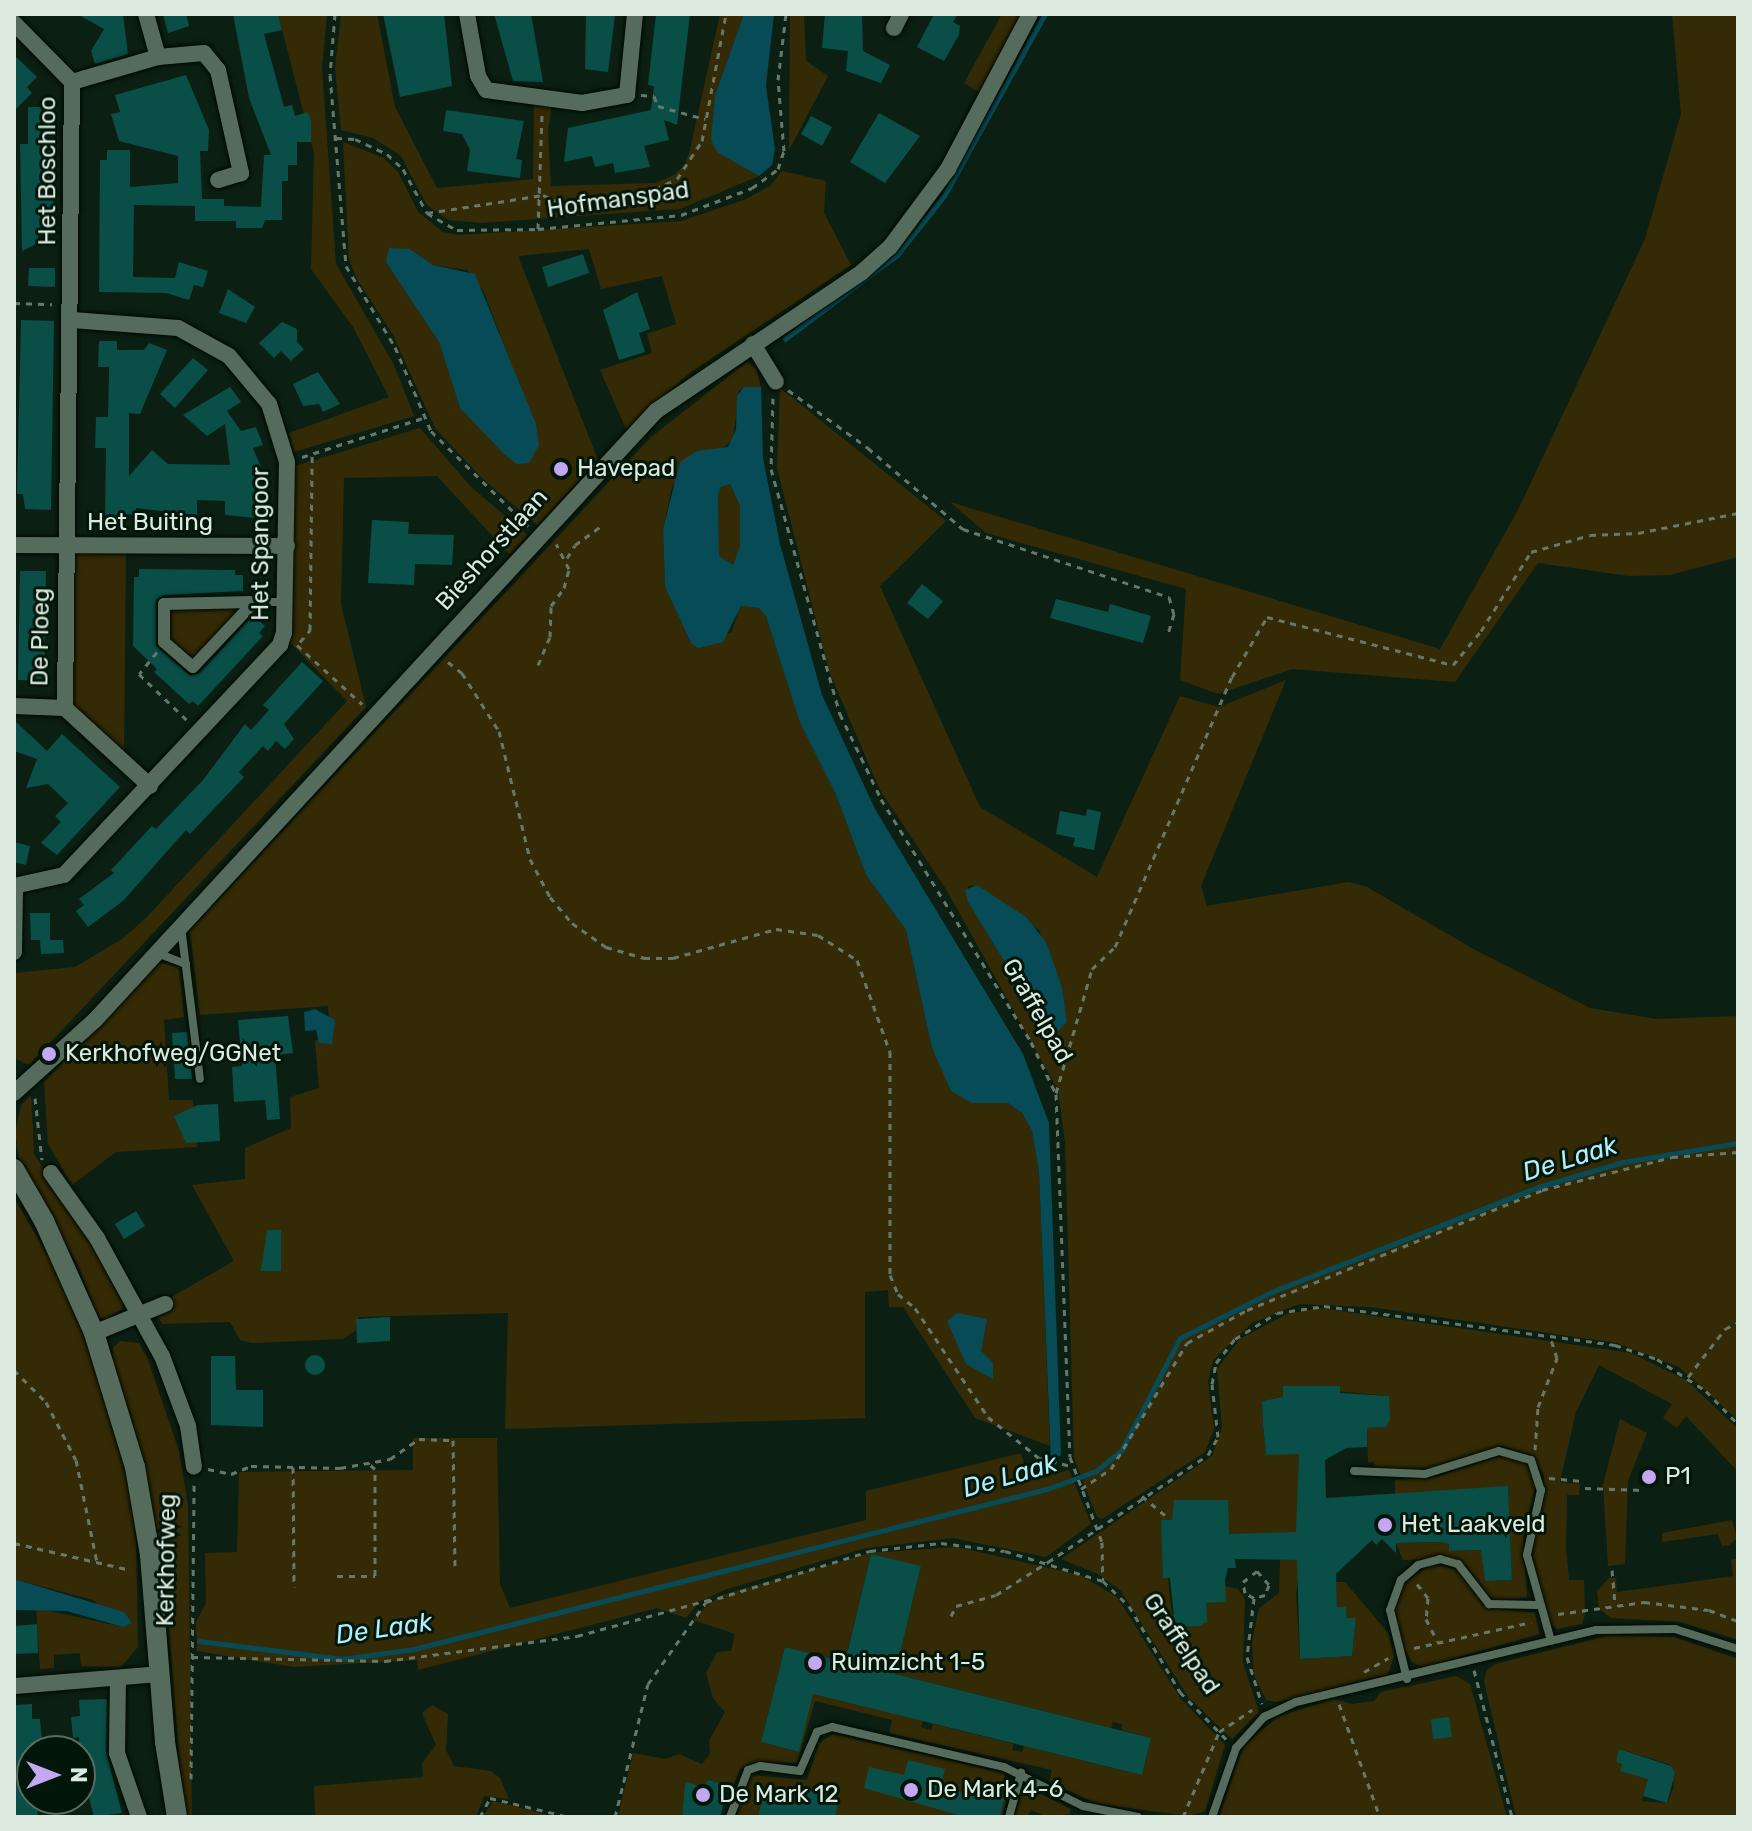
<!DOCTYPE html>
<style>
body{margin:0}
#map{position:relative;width:1752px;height:1831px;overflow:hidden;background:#0b2013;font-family:Rubik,sans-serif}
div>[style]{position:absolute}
.green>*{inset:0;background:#342b06}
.water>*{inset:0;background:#074b57}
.stream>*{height:5px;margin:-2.5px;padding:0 2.5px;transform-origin:2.5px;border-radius:2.5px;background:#074b57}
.building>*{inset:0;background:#094e47}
.round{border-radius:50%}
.path>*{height:3px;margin-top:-1.5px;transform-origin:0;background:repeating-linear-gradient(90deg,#66786c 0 6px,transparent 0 12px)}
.roads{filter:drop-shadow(0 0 2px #000902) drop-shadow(0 0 2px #000902)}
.service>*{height:8px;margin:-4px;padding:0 4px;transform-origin:4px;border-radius:4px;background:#556c5c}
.pedestrian>*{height:12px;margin:-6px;padding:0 6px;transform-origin:6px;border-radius:6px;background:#556c5c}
.minor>*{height:16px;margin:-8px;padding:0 8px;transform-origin:8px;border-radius:8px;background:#556c5c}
.tertiary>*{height:20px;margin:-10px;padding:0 10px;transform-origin:10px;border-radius:10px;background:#556c5c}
.dots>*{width:22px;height:22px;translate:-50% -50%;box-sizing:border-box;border:4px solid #03160a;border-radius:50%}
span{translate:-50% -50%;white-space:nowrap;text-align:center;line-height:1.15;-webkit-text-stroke:6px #03160a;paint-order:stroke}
.street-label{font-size:24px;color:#dceae0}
.poi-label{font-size:24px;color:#dceae0}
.left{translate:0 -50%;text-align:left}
.water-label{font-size:26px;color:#b0effe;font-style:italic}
.frame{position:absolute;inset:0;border:16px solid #dceae0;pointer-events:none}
.north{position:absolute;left:16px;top:1735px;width:80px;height:80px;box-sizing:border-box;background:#03160a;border:2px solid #5a6b60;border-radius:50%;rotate:90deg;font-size:22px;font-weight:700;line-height:32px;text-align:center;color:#dceae0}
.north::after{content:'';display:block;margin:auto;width:28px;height:36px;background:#c4a7f1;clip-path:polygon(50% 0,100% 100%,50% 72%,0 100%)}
</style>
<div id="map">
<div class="green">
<div style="clip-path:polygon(278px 14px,327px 14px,322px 68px,336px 264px,394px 365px,414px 416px,294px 452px,289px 433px,389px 397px,353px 327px,311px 269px,314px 153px)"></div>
<div style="clip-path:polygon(341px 14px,377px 14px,395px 107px,437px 188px,533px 179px,534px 101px,552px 105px,548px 131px,551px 186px,655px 183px,672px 176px,685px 165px,690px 150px,720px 14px,744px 14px,715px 95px,718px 152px,759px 176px,680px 209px,481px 223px,448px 220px,427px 205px,401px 156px,373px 138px,341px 130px,335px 68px)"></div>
<div style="clip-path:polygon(790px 14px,804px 14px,806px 61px,828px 76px,789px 150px)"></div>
<div style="clip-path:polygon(1002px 14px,1023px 14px,980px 93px,964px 83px)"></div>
<div style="clip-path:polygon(1672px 14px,1738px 14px,1738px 557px,1670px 575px,1629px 576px,1538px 563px,1455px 682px,1292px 669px,1218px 694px,1180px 680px,1186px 589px,986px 533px,950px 502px,1440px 649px,1518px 510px,1645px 239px,1681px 114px)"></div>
<div style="clip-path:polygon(evenodd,343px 142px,384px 158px,398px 172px,418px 212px,443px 232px,459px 235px,681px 221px,744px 200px,770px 186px,782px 171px,826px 181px,824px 213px,851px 265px,691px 372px,626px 429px,600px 370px,652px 353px,647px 334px,676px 324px,662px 276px,601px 289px,589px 249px,518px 256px,598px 460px,537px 525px,481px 477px,435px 428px,392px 333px,358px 281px,349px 260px,343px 142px,410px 249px,433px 265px,467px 270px,483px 290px,525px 399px,517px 464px,460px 408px,439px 342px,386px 262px,410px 249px)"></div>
<div style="clip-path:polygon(747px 362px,756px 369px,761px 387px,739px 390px,733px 440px,720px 450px,697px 451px,672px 487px,663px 529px,665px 587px,691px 643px,732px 632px,740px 606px,759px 608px,766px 616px,800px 723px,836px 795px,866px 875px,906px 930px,932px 1048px,972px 1103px,1008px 1103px,1022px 1113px,1032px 1131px,1039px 1172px,1050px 1446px,975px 1418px,903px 1307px,889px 1307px,888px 1290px,865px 1292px,865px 1418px,505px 1429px,508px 1313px,358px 1317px,355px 1331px,343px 1339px,252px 1343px,240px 1340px,230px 1322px,162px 1324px,154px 1307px,234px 1261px,192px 1185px,245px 1179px,245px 1148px,291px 1128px,290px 1097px,319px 1088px,315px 1041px,330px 1033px,328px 1006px,200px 1015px,190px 930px,651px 437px)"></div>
<div style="clip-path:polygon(evenodd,780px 388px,946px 521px,880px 586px,980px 807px,1097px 877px,1180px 696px,1219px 707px,1286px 680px,1201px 886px,1207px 906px,1349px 882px,1367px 887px,1477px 951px,1590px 1008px,1656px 1019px,1738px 1016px,1738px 1420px,1679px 1367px,1617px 1343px,1371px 1307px,1299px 1304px,1252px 1323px,1213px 1360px,1208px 1382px,1214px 1429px,1205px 1452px,1102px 1519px,1097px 1517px,1074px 1458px,1065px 1142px,1058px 1090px,946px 889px,880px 790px,829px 671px,777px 468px,780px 388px,977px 885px,1039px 930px,1062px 988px,1067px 1022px,1033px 1009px,968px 902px,968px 886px,977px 885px)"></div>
<div style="clip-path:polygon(420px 428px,471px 487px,528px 535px,509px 554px,437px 476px,344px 478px,341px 604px,366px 707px,29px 1065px,14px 1058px,14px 973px,75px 967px,122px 939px,147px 917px,347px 701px,288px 640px,295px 466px)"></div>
<div style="clip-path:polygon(730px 484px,740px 506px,740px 546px,733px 565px,719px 556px,718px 495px,721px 487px)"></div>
<div style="clip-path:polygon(75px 550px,126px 552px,124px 752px,72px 704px)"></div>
<div style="clip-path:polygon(246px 606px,192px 663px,166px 641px,168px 607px)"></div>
<div style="clip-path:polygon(160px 963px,179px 967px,184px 1017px,164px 1020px,169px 1100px,193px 1100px,197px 1147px,116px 1152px,72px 1185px,48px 1144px,44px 1082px)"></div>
<div style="clip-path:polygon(31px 1095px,34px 1154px,125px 1294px,122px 1309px,107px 1319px,98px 1318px,78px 1265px,19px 1158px,15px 1133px,21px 1105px)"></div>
<div style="clip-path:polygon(14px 1198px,52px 1262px,84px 1333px,127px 1477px,136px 1540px,138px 1647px,121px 1667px,81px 1666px,80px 1653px,54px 1655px,54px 1668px,40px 1669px,36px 1608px,123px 1627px,93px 1600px,14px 1579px)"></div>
<div style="clip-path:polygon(1320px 1308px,1631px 1353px,1686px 1380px,1738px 1429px,1738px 1472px,1686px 1416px,1677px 1428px,1663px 1418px,1672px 1404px,1599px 1365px,1576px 1412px,1560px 1482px,1580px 1484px,1579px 1495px,1567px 1495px,1566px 1547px,1569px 1580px,1584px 1580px,1585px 1615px,1582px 1624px,1557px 1629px,1550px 1622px,1534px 1569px,1532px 1545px,1544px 1499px,1544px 1475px,1532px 1456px,1502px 1446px,1435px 1468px,1375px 1470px,1374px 1462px,1368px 1462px,1367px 1428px,1385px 1427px,1389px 1396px,1283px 1386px,1283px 1397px,1262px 1401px,1263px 1424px,1266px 1455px,1299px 1453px,1297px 1537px,1228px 1534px,1228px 1500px,1175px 1500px,1172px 1520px,1161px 1521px,1172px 1614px,1206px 1621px,1206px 1603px,1225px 1602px,1225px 1586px,1238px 1589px,1245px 1599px,1243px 1663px,1259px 1712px,1232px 1739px,1189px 1698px,1121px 1591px,1098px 1574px,1061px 1559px,1212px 1456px,1222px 1428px,1217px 1369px,1240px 1339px,1287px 1314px)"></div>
<div style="clip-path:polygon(120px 1341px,139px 1343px,148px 1360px,179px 1451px,188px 1506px,192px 1817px,185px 1817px,183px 1803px,165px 1579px,113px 1366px,113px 1348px)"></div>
<div style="clip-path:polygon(1620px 1419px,1647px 1433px,1628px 1481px,1625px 1564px,1608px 1566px,1603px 1485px)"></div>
<div style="clip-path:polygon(413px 1438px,497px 1438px,500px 1584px,510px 1608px,866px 1520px,866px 1491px,1021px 1453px,1028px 1481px,1069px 1470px,1091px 1524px,1046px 1557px,953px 1538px,866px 1548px,727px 1589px,700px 1601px,686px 1618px,657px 1608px,418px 1670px,417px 1660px,294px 1667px,197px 1651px,196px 1622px,206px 1603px,205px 1553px,237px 1552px,239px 1472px,413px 1470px)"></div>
<div style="clip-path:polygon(1507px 1454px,1525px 1461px,1536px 1484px,1523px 1537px,1527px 1598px,1490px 1601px,1467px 1566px,1453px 1558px,1403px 1560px,1396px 1543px,1440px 1542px,1449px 1544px,1449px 1551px,1483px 1550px,1485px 1581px,1512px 1580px,1508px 1487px,1395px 1494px,1395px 1480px,1436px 1477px)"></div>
<div style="clip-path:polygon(1732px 1520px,1737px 1538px,1729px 1545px,1722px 1546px,1718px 1534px,1662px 1542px,1662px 1533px)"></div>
<div style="clip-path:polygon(evenodd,957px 1547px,1080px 1575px,1117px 1597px,1180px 1698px,1225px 1745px,1205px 1811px,1189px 1816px,1098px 1804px,1049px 1782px,1052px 1770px,889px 1733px,892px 1720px,815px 1701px,797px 1763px,753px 1762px,740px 1769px,733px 1786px,708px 1780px,703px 1787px,685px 1783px,682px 1817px,618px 1817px,633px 1753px,665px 1759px,679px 1754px,702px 1764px,710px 1754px,709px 1741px,725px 1712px,713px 1698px,706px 1673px,717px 1652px,731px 1651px,735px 1634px,693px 1620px,705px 1607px,722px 1595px,870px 1553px,957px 1547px,871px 1554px,921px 1567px,898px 1660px,883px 1671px,1111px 1728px,1113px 1722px,1122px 1724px,1121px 1730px,1151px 1738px,1142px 1775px,1024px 1746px,1022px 1752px,1012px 1750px,1014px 1744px,933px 1724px,931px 1730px,921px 1727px,923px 1721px,810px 1693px,798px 1752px,761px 1742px,785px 1647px,857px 1665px,848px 1648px,871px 1554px)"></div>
<div style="clip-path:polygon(1738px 1558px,1738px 1640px,1681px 1622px,1611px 1618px,1599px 1609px,1597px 1591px,1609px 1578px,1616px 1578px,1617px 1592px,1705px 1580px,1733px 1576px,1731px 1560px)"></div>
<div style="clip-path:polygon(1280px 1560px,1301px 1560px,1296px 1594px,1300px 1659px,1352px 1656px,1356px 1618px,1347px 1618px,1346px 1607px,1337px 1607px,1336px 1582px,1345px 1582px,1388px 1633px,1394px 1656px,1388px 1674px,1277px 1702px,1266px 1700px,1254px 1675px,1252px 1642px,1259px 1608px,1279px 1593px)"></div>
<div style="clip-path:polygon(1432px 1564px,1458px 1570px,1487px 1608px,1535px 1613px,1539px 1634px,1424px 1667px,1413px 1663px,1399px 1641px,1394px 1607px,1405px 1583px)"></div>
<div style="clip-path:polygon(evenodd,1608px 1636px,1674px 1637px,1738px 1659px,1738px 1817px,1516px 1817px,1484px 1681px,1487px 1670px,1495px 1664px,1608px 1636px,1620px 1749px,1671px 1765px,1674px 1787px,1667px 1803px,1642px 1801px,1648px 1779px,1621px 1771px,1622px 1764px,1616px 1762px,1620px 1749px)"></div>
<div style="clip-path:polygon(1456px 1676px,1470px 1684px,1507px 1817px,1219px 1817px,1243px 1747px,1277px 1717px,1334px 1699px,1352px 1704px,1374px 1701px,1381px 1692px)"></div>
<div style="clip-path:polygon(432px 1705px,448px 1714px,446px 1750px,454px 1766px,491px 1771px,500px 1778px,509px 1799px,484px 1796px,476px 1817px,315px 1817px,314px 1786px,423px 1777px,422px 1763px,436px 1745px,422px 1713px)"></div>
<div style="clip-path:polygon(833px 1734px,1003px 1773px,1010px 1785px,1002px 1817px,735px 1817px,751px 1775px,807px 1780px,819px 1743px)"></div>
<div style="clip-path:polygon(1031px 1789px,1071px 1809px,1070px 1814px,1048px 1817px,1031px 1810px,1027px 1817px,1014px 1817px,1020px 1797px)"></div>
<div style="clip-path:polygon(493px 1801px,555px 1817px,483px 1817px)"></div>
</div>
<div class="water">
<div style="clip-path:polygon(744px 14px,774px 14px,766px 86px,775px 149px,772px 165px,759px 176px,717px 152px,711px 140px,715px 95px)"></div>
<div style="clip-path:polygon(389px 248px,410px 249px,433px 265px,475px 274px,536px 424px,539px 445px,529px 463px,517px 464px,505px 455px,460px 408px,439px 342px,386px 262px)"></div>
<div style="clip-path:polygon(evenodd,744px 387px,761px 387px,763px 458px,780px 544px,822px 695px,875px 809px,1023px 1054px,1049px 1123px,1061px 1455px,1051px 1461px,1039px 1172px,1032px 1131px,1022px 1113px,1008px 1103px,972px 1103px,951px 1091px,932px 1048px,906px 930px,866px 875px,836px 795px,800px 723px,766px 616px,759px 608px,741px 606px,723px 642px,698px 648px,691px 643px,665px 587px,663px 529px,680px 462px,697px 451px,728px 447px,736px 430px,737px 396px,744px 387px,730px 484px,740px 506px,740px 546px,733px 565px,719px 556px,718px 495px,721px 487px,730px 484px)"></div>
<div style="clip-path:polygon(977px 885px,1026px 917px,1046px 942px,1062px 987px,1067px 1022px,1057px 1032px,1033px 1009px,968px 902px,965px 890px)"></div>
<div style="clip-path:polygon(315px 1009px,335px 1020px,332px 1044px,319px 1043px,316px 1030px,305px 1031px,304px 1012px)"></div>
<div style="clip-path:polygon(957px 1313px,987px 1319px,981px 1351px,993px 1363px,993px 1379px,966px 1364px,947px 1321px)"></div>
<div style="clip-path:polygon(14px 1579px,124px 1612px,132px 1623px,123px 1627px,67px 1611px,14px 1610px)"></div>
</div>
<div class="stream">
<div style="left:785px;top:339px;width:140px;rotate:-36.9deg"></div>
<div style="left:897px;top:255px;width:75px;rotate:-51.5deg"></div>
<div style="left:944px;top:196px;width:208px;rotate:-61deg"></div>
<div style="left:199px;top:1641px;width:144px;rotate:7.2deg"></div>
<div style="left:342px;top:1659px;width:73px;rotate:-7.9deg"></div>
<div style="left:414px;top:1649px;width:653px;rotate:-14.19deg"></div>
<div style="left:1047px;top:1489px;width:52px;rotate:-20.2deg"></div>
<div style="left:1096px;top:1471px;width:32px;rotate:-39deg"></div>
<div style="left:1121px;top:1451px;width:127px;rotate:-62.4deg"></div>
<div style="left:1180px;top:1338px;width:100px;rotate:-26.8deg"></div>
<div style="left:1269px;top:1293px;width:292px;rotate:-21.5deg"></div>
<div style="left:1541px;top:1186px;width:85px;rotate:-16.3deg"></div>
<div style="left:1623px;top:1162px;width:117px;rotate:-9.4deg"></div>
</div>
<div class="building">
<div style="clip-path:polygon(77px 14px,123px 14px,128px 54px,95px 64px,91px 51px,104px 29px)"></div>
<div style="clip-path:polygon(163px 14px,186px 14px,189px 26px,168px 33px)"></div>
<div style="clip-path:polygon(233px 14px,278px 14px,282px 30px,264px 34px,284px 107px,292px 105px,295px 116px,308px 112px,311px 122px,311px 142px,297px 142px,297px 165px,288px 165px,288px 181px,282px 181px,282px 220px,265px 220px,262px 228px,236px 228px,236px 221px,195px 221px,195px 206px,134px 205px,133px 277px,175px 278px,179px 262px,208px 271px,203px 287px,194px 285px,189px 300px,166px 293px,99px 292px,100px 160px,107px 160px,107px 150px,130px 150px,130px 187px,178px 183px,178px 156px,119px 141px,111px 114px,120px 112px,115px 95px,186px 75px,209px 130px,208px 151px,200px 151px,202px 199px,224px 199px,224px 206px,261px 207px,264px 155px,271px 155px,249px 98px)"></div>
<div style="clip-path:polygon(383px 14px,444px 14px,452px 86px,400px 97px)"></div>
<div style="clip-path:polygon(494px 14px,531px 14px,543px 82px,513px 81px)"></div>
<div style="clip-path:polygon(586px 14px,615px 14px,608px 72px,585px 69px)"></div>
<div style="clip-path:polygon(656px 14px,690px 14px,677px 125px,664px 120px,669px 140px,644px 146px,650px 167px,615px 173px,613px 163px,595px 167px,592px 156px,564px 162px,568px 128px,651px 110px,654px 86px,648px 85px)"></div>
<div style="clip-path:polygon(825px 14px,862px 14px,863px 51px,890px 65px,881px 83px,846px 71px,848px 51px,822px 48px)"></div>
<div style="clip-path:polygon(934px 14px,958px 14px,953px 22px,960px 26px,959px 35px,944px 61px,917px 47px)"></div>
<div style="clip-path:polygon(14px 55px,37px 77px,27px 87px,32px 93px,14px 111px)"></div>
<div style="clip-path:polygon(28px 107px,43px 107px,43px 116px,54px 116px,55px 166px,52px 234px,38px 234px,38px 243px,22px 251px,20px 144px,28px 144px)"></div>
<div style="clip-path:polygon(446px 110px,524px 121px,516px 159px,522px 160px,520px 178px,467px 171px,470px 150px,462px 134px,443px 131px)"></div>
<div style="clip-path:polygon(879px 113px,920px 136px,885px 183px,850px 162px)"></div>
<div style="clip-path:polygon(811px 116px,832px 127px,822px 146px,801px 134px)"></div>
<div style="clip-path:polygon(583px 254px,589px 273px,548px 287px,542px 267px)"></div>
<div style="clip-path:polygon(29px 268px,55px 268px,55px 287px,28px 286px)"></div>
<div style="clip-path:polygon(228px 289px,255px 307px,246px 323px,219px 313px)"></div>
<div style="clip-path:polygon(637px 292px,650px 329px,639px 333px,645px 352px,619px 360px,603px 310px)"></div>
<div style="clip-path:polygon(21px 320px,54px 321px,51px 510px,25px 509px,23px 494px,17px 494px)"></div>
<div style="clip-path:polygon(282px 322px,297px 329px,297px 342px,304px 349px,291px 361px,281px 351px,274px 358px,259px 343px)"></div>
<div style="clip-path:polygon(99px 341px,117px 341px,117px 350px,144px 350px,149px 343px,167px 350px,140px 414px,129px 413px,129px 476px,152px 450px,168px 464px,230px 465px,225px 424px,207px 436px,183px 415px,230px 387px,241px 402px,227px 411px,241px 431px,256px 427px,263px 445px,253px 448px,261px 467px,256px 468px,256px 518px,225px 515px,225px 501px,197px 500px,197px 515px,136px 508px,136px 514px,105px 516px,106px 448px,95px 448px,96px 417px,108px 417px,109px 374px,109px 367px,98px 367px)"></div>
<div style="clip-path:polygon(193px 358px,208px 370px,175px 408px,160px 394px)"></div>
<div style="clip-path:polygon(318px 372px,340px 404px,323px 412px,319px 404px,303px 406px,293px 384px)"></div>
<div style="clip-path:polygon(372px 520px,409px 522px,408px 534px,454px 535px,452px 565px,415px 564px,414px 585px,368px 583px)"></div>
<div style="clip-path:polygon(139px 569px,235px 570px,235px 575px,243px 575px,243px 591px,164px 595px,156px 600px,156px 646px,190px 676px,200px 673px,253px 616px,265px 626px,259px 633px,263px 636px,198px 706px,193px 701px,189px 704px,154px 672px,157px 669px,133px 646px,134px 577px,139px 577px)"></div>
<div style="clip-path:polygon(20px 571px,46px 571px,44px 681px,18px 680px)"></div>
<div style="clip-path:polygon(922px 584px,943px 601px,928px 619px,907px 603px)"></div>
<div style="clip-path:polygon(1056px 599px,1108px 612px,1110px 604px,1151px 616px,1143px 643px,1050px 618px)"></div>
<div style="clip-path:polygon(302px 662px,323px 681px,284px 724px,294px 739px,285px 749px,276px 741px,268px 751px,263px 746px,239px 772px,244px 777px,190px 834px,186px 830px,123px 901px,88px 927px,76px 911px,84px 905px,79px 899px,114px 873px,111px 870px,152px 826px,156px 829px,203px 780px,245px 724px,251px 730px,269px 710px,263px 705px)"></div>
<div style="clip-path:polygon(14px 720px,47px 751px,62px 734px,120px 787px,57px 855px,41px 843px,61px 822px,55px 816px,68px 803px,48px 784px,26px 788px,37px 759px,14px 751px)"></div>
<div style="clip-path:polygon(1087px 809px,1101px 812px,1094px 850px,1073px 846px,1075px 838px,1056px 834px,1060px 811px,1086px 816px)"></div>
<div style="clip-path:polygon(14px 842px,30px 846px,26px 865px,14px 862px)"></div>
<div style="clip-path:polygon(30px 913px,50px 913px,50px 940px,31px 940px)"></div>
<div style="clip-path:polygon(40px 940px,63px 940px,64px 953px,41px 954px)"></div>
<div style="clip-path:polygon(288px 1016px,293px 1053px,275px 1055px,280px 1119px,267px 1120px,265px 1100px,234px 1102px,232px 1067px,242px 1066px,238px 1020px)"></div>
<div style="clip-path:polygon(187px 1032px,192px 1079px,175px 1079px,172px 1033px)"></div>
<div style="clip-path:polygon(218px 1104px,220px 1141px,186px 1143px,174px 1116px,198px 1105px)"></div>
<div style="clip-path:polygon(136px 1211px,145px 1226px,124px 1239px,115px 1224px)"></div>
<div style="clip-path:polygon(267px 1230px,281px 1230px,281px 1271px,261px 1271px)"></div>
<div style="clip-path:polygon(390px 1317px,390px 1341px,357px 1343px,356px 1319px)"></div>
<div class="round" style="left:305px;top:1355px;width:20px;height:20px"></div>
<div style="clip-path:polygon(211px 1356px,235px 1356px,236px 1390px,263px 1390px,263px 1427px,211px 1425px)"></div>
<div style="clip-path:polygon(1283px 1386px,1340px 1386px,1340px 1393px,1389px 1396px,1390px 1419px,1386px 1427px,1367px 1428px,1367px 1447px,1346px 1448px,1325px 1460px,1326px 1498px,1508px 1486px,1512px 1580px,1485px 1581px,1481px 1550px,1449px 1551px,1449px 1544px,1440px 1542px,1396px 1543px,1396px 1553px,1382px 1539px,1376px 1545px,1372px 1540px,1336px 1574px,1337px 1607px,1346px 1607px,1347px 1618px,1356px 1618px,1352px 1656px,1300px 1659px,1297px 1560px,1235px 1559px,1236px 1568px,1228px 1568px,1225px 1580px,1226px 1602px,1206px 1603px,1207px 1622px,1199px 1626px,1175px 1627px,1170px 1578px,1163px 1578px,1161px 1520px,1172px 1520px,1174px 1500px,1228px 1500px,1229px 1534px,1296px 1532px,1299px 1454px,1266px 1455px,1263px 1424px,1262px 1401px,1283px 1397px)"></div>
<div style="clip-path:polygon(871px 1554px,921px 1566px,895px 1674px,1151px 1738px,1142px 1775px,813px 1694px,799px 1752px,761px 1742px,785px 1647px,845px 1662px)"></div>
<div style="clip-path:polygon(37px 1624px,38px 1653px,14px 1654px,14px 1626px)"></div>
<div style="clip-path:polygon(107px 1699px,106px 1753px,122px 1813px,94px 1817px,87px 1789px,80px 1791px,79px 1737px,73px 1738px,71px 1717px,80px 1716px,79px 1700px)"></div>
<div style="clip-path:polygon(32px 1704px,32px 1719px,40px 1719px,42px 1743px,34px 1744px,32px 1751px,32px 1799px,37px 1799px,38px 1817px,14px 1817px,14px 1705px)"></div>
<div style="clip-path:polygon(1449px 1717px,1452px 1737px,1433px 1739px,1431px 1719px)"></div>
<div style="clip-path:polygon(1619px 1749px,1671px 1766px,1675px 1773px,1667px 1803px,1643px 1796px,1648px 1779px,1620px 1771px,1622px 1764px,1616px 1762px)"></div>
<div style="clip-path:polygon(908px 1760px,945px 1769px,940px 1787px,980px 1797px,985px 1792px,1005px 1796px,1000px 1817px,965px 1817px,864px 1788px,869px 1767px,904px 1775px)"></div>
<div style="clip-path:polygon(708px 1780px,728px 1785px,720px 1817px,682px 1817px,685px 1782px,703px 1787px)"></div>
<div style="clip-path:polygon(802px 1789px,839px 1798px,835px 1817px,758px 1817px,763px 1796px,798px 1805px)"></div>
</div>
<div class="path">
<div style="left:335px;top:14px;width:61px;rotate:94.7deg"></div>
<div style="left:330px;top:75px;width:192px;rotate:85.2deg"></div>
<div style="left:346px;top:266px;width:95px;rotate:58.8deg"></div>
<div style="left:395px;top:347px;width:91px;rotate:66.8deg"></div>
<div style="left:431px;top:431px;width:136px;rotate:44.4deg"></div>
<div style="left:641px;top:95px;width:13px;rotate:4deg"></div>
<div style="left:654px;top:96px;width:11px;rotate:68deg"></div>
<div style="left:658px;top:106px;width:49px;rotate:15.5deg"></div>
<div style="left:336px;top:138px;width:19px;rotate:3deg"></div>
<div style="left:355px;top:139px;width:35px;rotate:25deg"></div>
<div style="left:387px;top:154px;width:22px;rotate:43deg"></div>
<div style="left:403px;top:169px;width:50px;rotate:61.4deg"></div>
<div style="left:427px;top:213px;width:34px;rotate:30deg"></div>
<div style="left:457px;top:230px;width:81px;rotate:-0.7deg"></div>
<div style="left:538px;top:229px;width:144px;rotate:-5.6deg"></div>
<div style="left:681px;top:215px;width:76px;rotate:-20.8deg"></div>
<div style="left:752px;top:188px;width:32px;rotate:-36deg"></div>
<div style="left:778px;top:169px;width:19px;rotate:-72deg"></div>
<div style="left:784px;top:151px;width:71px;rotate:-94.8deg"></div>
<div style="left:778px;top:80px;width:66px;rotate:-83.1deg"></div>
<div style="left:427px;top:213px;width:117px;rotate:-8.8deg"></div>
<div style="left:543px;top:195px;width:20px;rotate:24deg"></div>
<div style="left:561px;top:203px;width:61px;rotate:0.9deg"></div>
<div style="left:622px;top:204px;width:60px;rotate:-24.4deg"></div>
<div style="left:677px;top:179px;width:45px;rotate:-56.7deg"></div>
<div style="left:702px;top:141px;width:129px;rotate:-79.3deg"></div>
<div style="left:538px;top:229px;width:114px;rotate:-88deg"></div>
<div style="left:14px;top:303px;width:38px;rotate:2deg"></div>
<div style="left:788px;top:390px;width:99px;rotate:35.9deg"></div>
<div style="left:868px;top:448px;width:125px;rotate:40.5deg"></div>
<div style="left:963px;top:529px;width:217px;rotate:18.3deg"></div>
<div style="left:1169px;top:597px;width:18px;rotate:74deg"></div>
<div style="left:1174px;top:614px;width:21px;rotate:107deg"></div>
<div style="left:773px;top:398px;width:71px;rotate:91.6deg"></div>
<div style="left:771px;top:469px;width:255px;rotate:74.3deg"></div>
<div style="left:840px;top:714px;width:94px;rotate:64.2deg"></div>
<div style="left:881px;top:799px;width:286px;rotate:58.3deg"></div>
<div style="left:1031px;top:1042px;width:58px;rotate:64.3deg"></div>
<div style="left:1056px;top:1094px;width:363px;rotate:87.8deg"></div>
<div style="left:1070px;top:1457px;width:91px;rotate:69.4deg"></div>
<div style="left:1102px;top:1542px;width:39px;rotate:89deg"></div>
<div style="left:1103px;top:1581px;width:36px;rotate:44deg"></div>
<div style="left:1129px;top:1606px;width:100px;rotate:59.3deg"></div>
<div style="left:1180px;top:1692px;width:67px;rotate:45.6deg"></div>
<div style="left:302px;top:457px;width:127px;rotate:-17.9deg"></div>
<div style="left:567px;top:558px;width:15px;rotate:-58deg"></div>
<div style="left:575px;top:545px;width:34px;rotate:-36deg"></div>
<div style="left:300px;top:642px;width:16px;rotate:-50deg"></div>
<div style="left:310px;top:630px;width:176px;rotate:-89.3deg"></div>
<div style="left:297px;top:645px;width:88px;rotate:42.2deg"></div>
<div style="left:157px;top:652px;width:28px;rotate:129deg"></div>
<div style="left:139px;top:674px;width:68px;rotate:43.8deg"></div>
<div style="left:448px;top:662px;width:18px;rotate:38deg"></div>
<div style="left:462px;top:673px;width:69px;rotate:57.5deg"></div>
<div style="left:499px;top:731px;width:132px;rotate:76.4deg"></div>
<div style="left:530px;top:859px;width:43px;rotate:62.2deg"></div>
<div style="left:550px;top:897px;width:34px;rotate:50deg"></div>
<div style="left:572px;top:923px;width:42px;rotate:35.2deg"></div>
<div style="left:606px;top:947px;width:40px;rotate:16deg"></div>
<div style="left:644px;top:958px;width:29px"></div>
<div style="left:673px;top:958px;width:107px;rotate:-15.7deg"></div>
<div style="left:776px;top:929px;width:42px;rotate:8.1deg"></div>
<div style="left:818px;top:935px;width:46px;rotate:32.7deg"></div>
<div style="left:857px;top:960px;width:98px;rotate:70.3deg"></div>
<div style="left:890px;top:1052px;width:223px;rotate:90deg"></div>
<div style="left:890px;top:1275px;width:21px;rotate:67deg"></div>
<div style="left:898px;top:1294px;width:22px;rotate:39deg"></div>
<div style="left:915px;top:1308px;width:131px;rotate:56.2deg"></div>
<div style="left:988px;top:1417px;width:65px;rotate:38.8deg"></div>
<div style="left:1039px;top:1458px;width:34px;rotate:14deg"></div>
<div style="left:538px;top:665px;width:30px;rotate:-67deg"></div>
<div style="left:550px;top:637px;width:31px;rotate:-88deg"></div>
<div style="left:551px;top:606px;width:22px;rotate:-54deg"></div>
<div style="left:564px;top:588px;width:20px;rotate:-75deg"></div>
<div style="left:569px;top:569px;width:28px;rotate:-117deg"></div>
<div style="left:1056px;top:1093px;width:129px;rotate:-73.8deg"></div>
<div style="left:1092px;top:969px;width:32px;rotate:-44deg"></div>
<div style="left:1115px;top:947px;width:294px;rotate:-66.6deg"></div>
<div style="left:1232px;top:677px;width:69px;rotate:-59.7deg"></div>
<div style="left:1267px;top:617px;width:192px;rotate:14.5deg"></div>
<div style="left:1453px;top:665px;width:44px;rotate:-50.5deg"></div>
<div style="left:1481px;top:631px;width:93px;rotate:-57.7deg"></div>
<div style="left:1531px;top:552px;width:61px;rotate:-16.1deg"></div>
<div style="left:1590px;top:535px;width:48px;rotate:-2.4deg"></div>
<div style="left:1638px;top:533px;width:102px;rotate:-11.3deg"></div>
<div style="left:35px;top:1098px;width:62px;rotate:83.6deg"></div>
<div style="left:14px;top:1370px;width:45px;rotate:45deg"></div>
<div style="left:46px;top:1402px;width:65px;rotate:62.7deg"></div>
<div style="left:76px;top:1460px;width:104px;rotate:78.4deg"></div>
<div style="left:1688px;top:1377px;width:61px;rotate:-52.4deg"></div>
<div style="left:1725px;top:1329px;width:15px;rotate:-28deg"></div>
<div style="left:1535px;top:1450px;width:43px;rotate:-86deg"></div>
<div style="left:1538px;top:1407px;width:53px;rotate:-68.8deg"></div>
<div style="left:1557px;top:1358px;width:23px;rotate:-108deg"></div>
<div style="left:1550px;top:1336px;width:66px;rotate:7.9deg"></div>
<div style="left:1615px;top:1345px;width:44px;rotate:18.4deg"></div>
<div style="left:1657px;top:1359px;width:59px;rotate:33.1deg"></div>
<div style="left:1706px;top:1391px;width:46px;rotate:45.9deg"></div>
<div style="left:293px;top:1467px;width:120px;rotate:89.5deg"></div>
<div style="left:208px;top:1469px;width:24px;rotate:12deg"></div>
<div style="left:231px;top:1474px;width:22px;rotate:-22deg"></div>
<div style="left:251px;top:1466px;width:89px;rotate:1.3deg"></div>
<div style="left:340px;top:1468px;width:51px;rotate:-10.2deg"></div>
<div style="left:390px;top:1459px;width:35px;rotate:-35deg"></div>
<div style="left:419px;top:1439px;width:34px;rotate:2deg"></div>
<div style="left:453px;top:1440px;width:131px;rotate:89.1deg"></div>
<div style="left:1549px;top:1478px;width:36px;rotate:5deg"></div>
<div style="left:1585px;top:1488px;width:59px;rotate:1.9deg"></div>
<div style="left:1081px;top:1489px;width:36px;rotate:-34deg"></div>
<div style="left:1111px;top:1469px;width:147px;rotate:-58.9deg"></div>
<div style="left:1187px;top:1343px;width:68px;rotate:-28.8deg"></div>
<div style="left:1247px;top:1310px;width:318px;rotate:-22.1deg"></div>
<div style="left:1542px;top:1190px;width:134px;rotate:-14.2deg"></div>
<div style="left:1672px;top:1157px;width:66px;rotate:-4.3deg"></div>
<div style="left:1142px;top:1496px;width:33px;rotate:40deg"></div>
<div style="left:14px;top:1543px;width:120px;rotate:13deg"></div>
<div style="left:1612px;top:1570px;width:33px;rotate:85deg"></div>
<div style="left:337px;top:1576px;width:38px"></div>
<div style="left:375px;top:1576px;width:107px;rotate:-90deg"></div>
<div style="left:375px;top:1469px;width:9px;rotate:-139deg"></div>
<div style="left:1417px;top:1584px;width:18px;rotate:52deg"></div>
<div style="left:1428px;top:1598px;width:21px;rotate:95deg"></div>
<div style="left:1426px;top:1619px;width:25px;rotate:63deg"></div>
<div style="left:1254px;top:1598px;width:10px;rotate:-151deg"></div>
<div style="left:1245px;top:1593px;width:11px;rotate:-100deg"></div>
<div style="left:1243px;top:1582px;width:18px;rotate:-38deg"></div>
<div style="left:1257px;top:1571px;width:18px;rotate:49deg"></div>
<div style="left:1269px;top:1585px;width:11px;rotate:112deg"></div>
<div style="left:1265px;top:1595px;width:11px;rotate:165deg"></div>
<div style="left:1254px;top:1598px;width:59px;rotate:96.8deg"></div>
<div style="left:1247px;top:1657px;width:49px;rotate:72.3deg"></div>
<div style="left:1558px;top:1614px;width:87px;rotate:-7.9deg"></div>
<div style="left:1644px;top:1602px;width:65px;rotate:7deg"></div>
<div style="left:1709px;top:1610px;width:31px;rotate:21deg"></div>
<div style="left:951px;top:1616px;width:11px;rotate:-63deg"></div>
<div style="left:956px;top:1606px;width:41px;rotate:-15.4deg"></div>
<div style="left:996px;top:1595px;width:62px;rotate:-32.4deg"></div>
<div style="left:1048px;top:1562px;width:192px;rotate:-33.8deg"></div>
<div style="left:1208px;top:1455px;width:21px;rotate:-61deg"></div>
<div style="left:1218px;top:1437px;width:53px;rotate:-96.5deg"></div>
<div style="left:1212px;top:1384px;width:21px;rotate:-79deg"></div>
<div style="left:1216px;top:1363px;width:31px;rotate:-52deg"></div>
<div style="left:1235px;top:1339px;width:49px;rotate:-31.8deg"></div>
<div style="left:1277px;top:1313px;width:48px;rotate:-8.5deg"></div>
<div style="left:1324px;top:1306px;width:228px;rotate:7.6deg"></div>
<div style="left:1414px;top:1648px;width:120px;rotate:-12.5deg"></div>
<div style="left:192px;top:1657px;width:193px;rotate:1.2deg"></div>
<div style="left:385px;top:1661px;width:194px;rotate:-7.4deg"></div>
<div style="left:577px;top:1636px;width:139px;rotate:-15.4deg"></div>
<div style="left:1474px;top:1670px;width:152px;rotate:75.5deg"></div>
<div style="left:1364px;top:1672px;width:28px;rotate:-30deg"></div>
<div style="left:1339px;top:1704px;width:120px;rotate:70.1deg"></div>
<div style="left:191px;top:1779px;width:296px;rotate:-89.4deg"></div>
<div style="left:480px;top:1817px;width:21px;rotate:-62deg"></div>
<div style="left:490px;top:1798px;width:81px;rotate:13.5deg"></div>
<div style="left:615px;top:1817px;width:137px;rotate:-76.1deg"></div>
<div style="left:648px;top:1684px;width:100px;rotate:-54.7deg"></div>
<div style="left:706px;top:1602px;width:172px;rotate:-17.3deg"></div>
<div style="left:870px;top:1551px;width:71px;rotate:-6.4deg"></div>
<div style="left:941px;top:1543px;width:64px;rotate:7.1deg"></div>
<div style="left:1005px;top:1551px;width:102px;rotate:17deg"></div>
<div style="left:1183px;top:1817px;width:92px;rotate:-67deg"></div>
<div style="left:1219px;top:1732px;width:40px;rotate:-34deg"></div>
</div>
<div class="roads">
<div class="service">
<div style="left:252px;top:602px;width:34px"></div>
<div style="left:181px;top:927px;width:153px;rotate:82.9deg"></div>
<div style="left:157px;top:953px;width:31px;rotate:21deg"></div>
<div style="left:1354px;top:1471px;width:71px;rotate:2.4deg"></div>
<div style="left:1425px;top:1474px;width:77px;rotate:-17.3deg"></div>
<div style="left:1499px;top:1451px;width:33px;rotate:16deg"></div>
<div style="left:1531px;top:1460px;width:32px;rotate:72deg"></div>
<div style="left:1541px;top:1490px;width:66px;rotate:102.2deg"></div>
<div style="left:1527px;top:1555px;width:89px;rotate:74.4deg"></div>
<div style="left:1407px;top:1679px;width:71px;rotate:-103.8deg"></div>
<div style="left:1390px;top:1610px;width:32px;rotate:-70deg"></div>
<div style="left:1401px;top:1580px;width:23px;rotate:-41deg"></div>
<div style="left:1418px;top:1565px;width:23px;rotate:-15deg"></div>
<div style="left:1440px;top:1559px;width:19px;rotate:16deg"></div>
<div style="left:1458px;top:1564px;width:51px;rotate:52.2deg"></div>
<div style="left:1489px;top:1604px;width:49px;rotate:1.2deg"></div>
<div style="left:730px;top:1817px;width:50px;rotate:-69deg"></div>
<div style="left:748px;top:1770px;width:13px;rotate:-18deg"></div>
<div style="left:760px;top:1766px;width:40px;rotate:7.1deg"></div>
<div style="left:800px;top:1771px;width:43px;rotate:-66.4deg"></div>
<div style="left:817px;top:1732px;width:16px;rotate:-18deg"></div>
<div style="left:832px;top:1727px;width:177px;rotate:13.1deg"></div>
<div style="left:1004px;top:1767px;width:88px;rotate:26.3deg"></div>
<div style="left:1083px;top:1806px;width:56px;rotate:11.3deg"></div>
<div style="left:1009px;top:1817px;width:46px;rotate:-74.7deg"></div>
<div style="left:1212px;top:1817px;width:73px;rotate:-70.8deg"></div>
<div style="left:1236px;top:1748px;width:42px;rotate:-47.9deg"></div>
<div style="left:1264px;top:1717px;width:35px;rotate:-25deg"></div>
<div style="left:1296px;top:1702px;width:309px;rotate:-13.5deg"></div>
<div style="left:1596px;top:1630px;width:79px;rotate:-0.7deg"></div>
<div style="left:1675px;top:1629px;width:66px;rotate:17.6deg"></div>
</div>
<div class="pedestrian">
<div style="left:250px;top:602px;width:86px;rotate:178.7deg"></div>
<div style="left:164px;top:604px;width:38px;rotate:90deg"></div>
<div style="left:164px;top:642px;width:38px;rotate:41deg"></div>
<div style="left:193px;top:667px;width:89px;rotate:-46.8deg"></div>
</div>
<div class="minor">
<div style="left:146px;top:14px;width:45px;rotate:74.4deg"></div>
<div style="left:467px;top:14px;width:63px;rotate:79.9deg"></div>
<div style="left:478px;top:76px;width:16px;rotate:60deg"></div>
<div style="left:486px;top:90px;width:97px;rotate:7.7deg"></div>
<div style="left:582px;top:103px;width:46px;rotate:-10.1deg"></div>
<div style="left:627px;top:95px;width:81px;rotate:-84.4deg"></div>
<div style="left:14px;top:23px;width:83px;rotate:45.5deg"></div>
<div style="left:894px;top:28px;width:16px;rotate:-63deg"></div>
<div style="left:753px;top:344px;width:44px;rotate:58.8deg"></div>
<div style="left:14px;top:545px;width:273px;rotate:0.2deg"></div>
<div style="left:14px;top:706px;width:51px;rotate:2.2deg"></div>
<div style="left:150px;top:786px;width:115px;rotate:-137.5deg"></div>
<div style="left:65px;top:708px;width:626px;rotate:-89.36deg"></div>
<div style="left:72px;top:82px;width:90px;rotate:-16.2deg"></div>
<div style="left:158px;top:57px;width:46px;rotate:-5deg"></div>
<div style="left:204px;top:53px;width:22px;rotate:51deg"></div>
<div style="left:218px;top:70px;width:106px;rotate:77.4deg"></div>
<div style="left:241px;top:173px;width:24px;rotate:163deg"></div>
<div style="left:14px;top:886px;width:51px;rotate:-12.4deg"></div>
<div style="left:64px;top:875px;width:316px;rotate:-46.8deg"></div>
<div style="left:280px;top:645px;width:13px;rotate:-72deg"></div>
<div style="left:284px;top:633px;width:171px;rotate:-89deg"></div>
<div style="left:287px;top:462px;width:61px;rotate:-107.2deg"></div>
<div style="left:269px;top:404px;width:62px;rotate:-129.8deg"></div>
<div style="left:229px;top:356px;width:58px;rotate:-151.2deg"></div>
<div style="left:178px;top:328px;width:106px;rotate:-175.7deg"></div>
<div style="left:14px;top:952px;width:66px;rotate:-89.1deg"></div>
<div style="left:14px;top:1093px;width:109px;rotate:-42deg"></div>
<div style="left:95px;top:1020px;width:828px;rotate:-47.35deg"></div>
<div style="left:656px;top:411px;width:249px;rotate:-34deg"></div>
<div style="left:862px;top:272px;width:38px;rotate:-42deg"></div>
<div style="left:890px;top:247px;width:97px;rotate:-53.4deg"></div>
<div style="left:948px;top:169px;width:175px;rotate:-62.1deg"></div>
<div style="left:51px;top:1173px;width:80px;rotate:54.7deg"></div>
<div style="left:97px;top:1238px;width:135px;rotate:61.2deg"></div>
<div style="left:162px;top:1356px;width:75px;rotate:69.6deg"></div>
<div style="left:188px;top:1426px;width:41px;rotate:81.7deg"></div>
<div style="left:94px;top:1333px;width:77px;rotate:-22.2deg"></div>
<div style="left:118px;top:1679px;width:74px;rotate:90.8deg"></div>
<div style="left:117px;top:1753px;width:68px;rotate:71deg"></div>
<div style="left:14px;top:1686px;width:146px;rotate:-4.7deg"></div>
</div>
<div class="tertiary">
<div style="left:14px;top:1169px;width:60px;rotate:60deg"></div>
<div style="left:44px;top:1221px;width:123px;rotate:65.9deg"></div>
<div style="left:94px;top:1333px;width:140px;rotate:73deg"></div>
<div style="left:135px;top:1467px;width:89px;rotate:80.3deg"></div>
<div style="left:150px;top:1555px;width:188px;rotate:85.4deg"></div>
<div style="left:165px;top:1742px;width:76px;rotate:80.9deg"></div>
</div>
</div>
<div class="dots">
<div style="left:561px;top:469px;background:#c4a7f1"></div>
<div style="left:49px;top:1054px;background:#c4a7f1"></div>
<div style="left:1649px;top:1477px;background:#c4a7f1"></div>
<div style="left:1385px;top:1525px;background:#c4a7f1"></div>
<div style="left:815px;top:1663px;background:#c4a7f1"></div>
<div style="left:911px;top:1790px;background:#c4a7f1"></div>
<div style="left:703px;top:1795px;background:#c4a7f1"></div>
</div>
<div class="street-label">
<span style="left:48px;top:171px;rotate:-90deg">Het Boschloo</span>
<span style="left:618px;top:200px;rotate:-8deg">Hofmanspad</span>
<span style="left:150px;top:523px">Het Buiting</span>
<span style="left:261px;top:544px;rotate:-90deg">Het Spangoor</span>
<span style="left:492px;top:550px;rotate:-48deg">Bieshorstlaan</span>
<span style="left:41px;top:637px;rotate:-89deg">De Ploeg</span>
<span style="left:1037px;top:1011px;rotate:60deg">Graffelpad</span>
<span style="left:167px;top:1560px;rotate:-89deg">Kerkhofweg</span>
<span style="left:1181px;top:1644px;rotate:56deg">Graffelpad</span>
</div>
<div class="poi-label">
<span class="left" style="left:577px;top:469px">Havepad</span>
<span class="left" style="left:65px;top:1054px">Kerkhofweg/GGNet</span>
<span class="left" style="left:1665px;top:1477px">P1</span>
<span class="left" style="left:1401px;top:1525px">Het Laakveld</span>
<span class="left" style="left:831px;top:1663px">Ruimzicht 1-5</span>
<span class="left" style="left:927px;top:1790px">De Mark 4-6</span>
<span class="left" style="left:719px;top:1795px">De Mark 12</span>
</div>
<div class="water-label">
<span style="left:1570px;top:1159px;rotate:-17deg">De Laak</span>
<span style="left:1010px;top:1476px;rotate:-16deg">De Laak</span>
<span style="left:384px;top:1629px;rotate:-8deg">De Laak</span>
</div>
<div class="frame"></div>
<div class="north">N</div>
</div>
